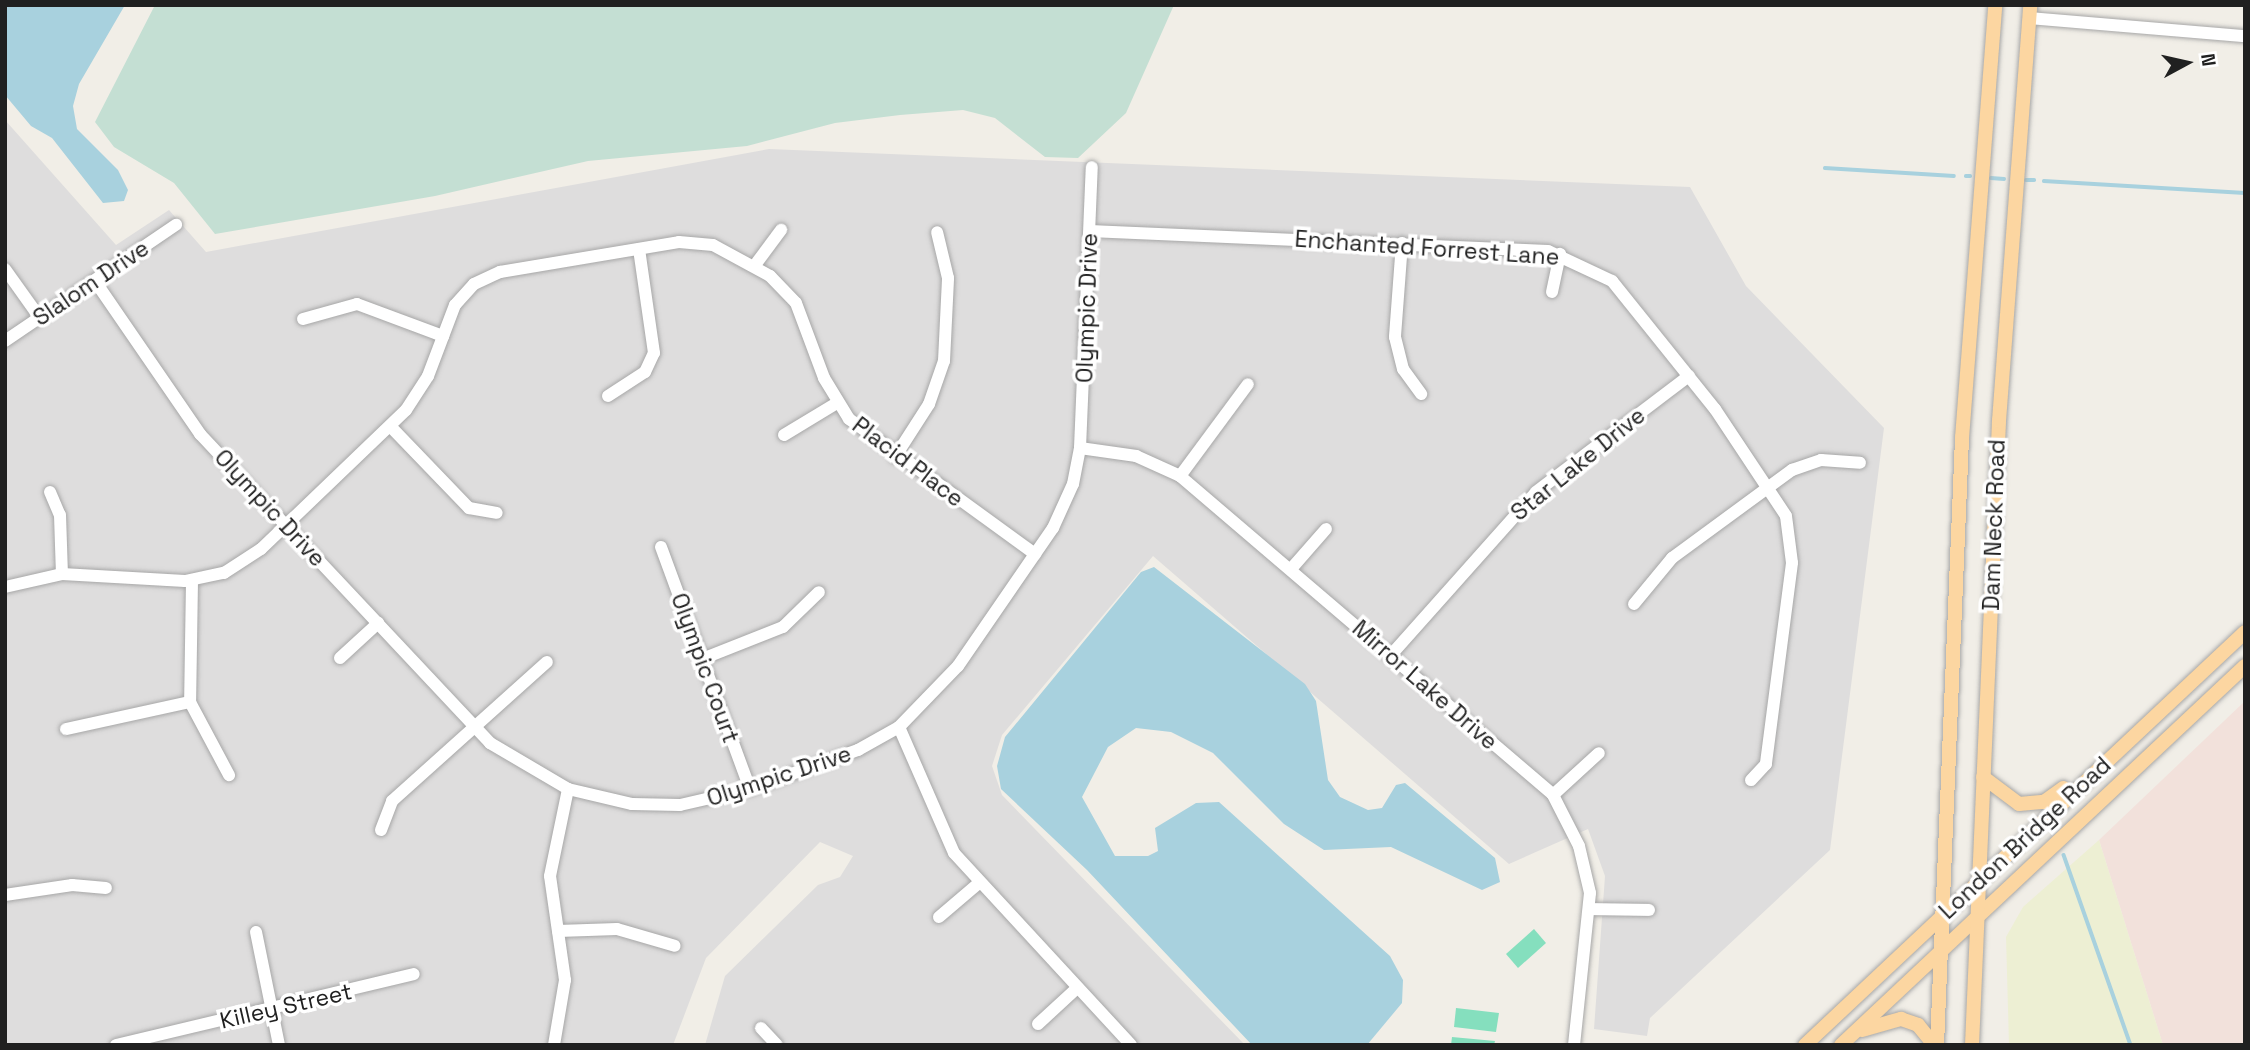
<!DOCTYPE html>
<style>
body{margin:0}
#map{position:relative;width:2250px;height:1050px;overflow:hidden;background:#f1eee7;font-family:"Space Grotesk",sans-serif}
div>[style]{position:absolute}
.residential>*{inset:0;background:#dedddd}
.military>*{inset:0;background:#f2e1db}
.farmland>*{inset:0;background:#edefd3}
.wetland>*{inset:0;background:#c4dfd3}
.pitch>*{inset:0;background:#85dfbe}
.water>*{inset:0;background:#a8d1de}
.stream>*{height:3.5px;margin:-1.75px;padding:0 1.75px;transform-origin:1.75px;border-radius:1.75px;background:#a8d1de}
.roads{filter:drop-shadow(0 0 2px #a7a7a7) drop-shadow(0 0 2px #a7a7a7)}
.minor>*{height:12px;margin:-6px;padding:0 6px;transform-origin:6px;border-radius:6px;background:#fff}
.major>*{height:14px;margin:-7px;padding:0 7px;transform-origin:7px;border-radius:7px;background:#fcd6a1}
span{translate:-50% -50%;white-space:nowrap;text-align:center;line-height:1.15;-webkit-text-stroke:7px #fff;paint-order:stroke}
.street-label{font-size:23px;color:#202020}
.frame{position:absolute;inset:0;border:7px solid #202020;pointer-events:none}
.north{position:absolute;left:2152px;top:28px;width:70px;height:70px;-webkit-text-stroke:5px #fff;paint-order:stroke;rotate:82deg;font-size:19px;font-weight:700;line-height:28px;text-align:center;color:#202020}
.north::after{content:'';display:block;margin:auto;width:24px;height:32px;background:#202020;clip-path:polygon(50% 0,100% 100%,50% 72%,0 100%)}
</style>
<div id="map">
<div class="residential">
<div style="clip-path:polygon(5px 120px,116px 245px,169px 210px,206px 252px,769px 149px,1690px 187px,1746px 286px,1884px 428px,1830px 850px,1650px 1018px,1647px 1036px,1594px 1029px,1605px 876px,1588px 829px,1509px 864px,1153px 556px,1002px 735px,992px 766px,1002px 795px,1245px 1045px,705px 1045px,725px 976px,818px 885px,840px 877px,853px 856px,820px 842px,706px 958px,673px 1045px,5px 1045px)"></div>
</div>
<div class="military">
<div style="clip-path:polygon(2245px 701px,2245px 1045px,2163px 1045px,2099px 840px)"></div>
</div>
<div class="farmland">
<div style="clip-path:polygon(2099px 840px,2163px 1045px,2009px 1045px,2006px 937px,2023px 907px)"></div>
</div>
<div class="wetland">
<div style="clip-path:polygon(155px 5px,1174px 5px,1126px 113px,1078px 158px,1045px 157px,995px 118px,963px 110px,900px 115px,835px 123px,747px 146px,588px 161px,435px 196px,215px 234px,174px 183px,114px 147px,95px 122px)"></div>
</div>
<div class="pitch">
<div style="clip-path:polygon(1534px 929px,1546px 943px,1518px 968px,1506px 954px)"></div>
<div style="clip-path:polygon(1456px 1008px,1499px 1013px,1496px 1032px,1454px 1027px)"></div>
<div style="clip-path:polygon(1452px 1037px,1495px 1041px,1494px 1045px,1451px 1045px)"></div>
</div>
<div class="water">
<div style="clip-path:polygon(5px 5px,125px 5px,79px 84px,73px 106px,77px 129px,118px 170px,128px 190px,124px 201px,103px 203px,52px 138px,31px 126px,5px 95px)"></div>
<div style="clip-path:polygon(1154px 567px,1305px 684px,1316px 701px,1328px 780px,1340px 797px,1368px 810px,1382px 808px,1396px 785px,1405px 783px,1495px 858px,1500px 882px,1482px 890px,1391px 847px,1324px 850px,1284px 824px,1213px 753px,1171px 732px,1136px 728px,1108px 747px,1082px 797px,1115px 856px,1148px 856px,1158px 851px,1155px 828px,1196px 803px,1219px 802px,1390px 956px,1403px 980px,1402px 1003px,1367px 1045px,1252px 1045px,1087px 870px,1001px 789px,997px 766px,1005px 737px,1141px 572px)"></div>
</div>
<div class="stream">
<div style="left:1825px;top:168px;width:129px;rotate:3.5deg"></div>
<div style="left:1966px;top:176px;width:4px"></div>
<div style="left:1991px;top:178px;width:13px;rotate:4deg"></div>
<div style="left:2026px;top:180px;width:8px"></div>
<div style="left:2044px;top:181px;width:201px;rotate:3.4deg"></div>
<div style="left:2064px;top:855px;width:201px;rotate:70.6deg"></div>
</div>
<div class="roads">
<div class="minor">
<div style="left:2029px;top:18px;width:217px;rotate:4.8deg"></div>
<div style="left:1090px;top:231px;width:458px;rotate:2.5deg"></div>
<div style="left:1548px;top:251px;width:71px;rotate:25.1deg"></div>
<div style="left:1612px;top:281px;width:164px;rotate:51.2deg"></div>
<div style="left:1715px;top:409px;width:128px;rotate:56.4deg"></div>
<div style="left:1786px;top:516px;width:47px;rotate:82.7deg"></div>
<div style="left:1792px;top:563px;width:203px;rotate:97.4deg"></div>
<div style="left:1766px;top:764px;width:22px;rotate:133deg"></div>
<div style="left:1402px;top:243px;width:94px;rotate:94.3deg"></div>
<div style="left:1395px;top:337px;width:33px;rotate:76deg"></div>
<div style="left:1403px;top:369px;width:31px;rotate:54deg"></div>
<div style="left:755px;top:265px;width:44px;rotate:-53.4deg"></div>
<div style="left:5px;top:269px;width:60px;rotate:54.5deg"></div>
<div style="left:95px;top:281px;width:186px;rotate:55.5deg"></div>
<div style="left:200px;top:434px;width:424px;rotate:46.8deg"></div>
<div style="left:490px;top:743px;width:91px;rotate:30.5deg"></div>
<div style="left:568px;top:789px;width:66px;rotate:13.2deg"></div>
<div style="left:632px;top:804px;width:48px;rotate:1.2deg"></div>
<div style="left:680px;top:805px;width:72px;rotate:-12.9deg"></div>
<div style="left:750px;top:789px;width:115px;rotate:-19.9deg"></div>
<div style="left:858px;top:750px;width:47px;rotate:-29.3deg"></div>
<div style="left:899px;top:727px;width:85px;rotate:-46deg"></div>
<div style="left:958px;top:666px;width:168px;rotate:-55.5deg"></div>
<div style="left:1053px;top:528px;width:48px;rotate:-65.6deg"></div>
<div style="left:1073px;top:484px;width:37px;rotate:-79deg"></div>
<div style="left:1080px;top:448px;width:281px;rotate:-87.6deg"></div>
<div style="left:1552px;top:292px;width:39px;rotate:-78deg"></div>
<div style="left:303px;top:319px;width:56px;rotate:-15.5deg"></div>
<div style="left:357px;top:304px;width:92px;rotate:20.4deg"></div>
<div style="left:5px;top:341px;width:207px;rotate:-34.2deg"></div>
<div style="left:608px;top:396px;width:44px;rotate:-33deg"></div>
<div style="left:645px;top:372px;width:21px;rotate:-65deg"></div>
<div style="left:654px;top:353px;width:105px;rotate:-98.2deg"></div>
<div style="left:390px;top:426px;width:114px;rotate:46.1deg"></div>
<div style="left:469px;top:508px;width:28px;rotate:10deg"></div>
<div style="left:784px;top:435px;width:62px;rotate:-31.1deg"></div>
<div style="left:1080px;top:448px;width:57px;rotate:8.1deg"></div>
<div style="left:1136px;top:456px;width:48px;rotate:24.4deg"></div>
<div style="left:1180px;top:476px;width:491px;rotate:40.5deg"></div>
<div style="left:1553px;top:795px;width:57px;rotate:63deg"></div>
<div style="left:1579px;top:846px;width:48px;rotate:76.8deg"></div>
<div style="left:1590px;top:893px;width:153px;rotate:96deg"></div>
<div style="left:895px;top:457px;width:63px;rotate:-57.3deg"></div>
<div style="left:929px;top:404px;width:46px;rotate:-70.8deg"></div>
<div style="left:944px;top:361px;width:83px;rotate:-87.2deg"></div>
<div style="left:948px;top:278px;width:47px;rotate:-103.4deg"></div>
<div style="left:1180px;top:476px;width:114px;rotate:-53.5deg"></div>
<div style="left:50px;top:492px;width:25px;rotate:67deg"></div>
<div style="left:60px;top:515px;width:59px;rotate:88.1deg"></div>
<div style="left:661px;top:547px;width:258px;rotate:69.8deg"></div>
<div style="left:1291px;top:569px;width:53px;rotate:-48.8deg"></div>
<div style="left:192px;top:581px;width:121px;rotate:90.9deg"></div>
<div style="left:190px;top:702px;width:83px;rotate:61.9deg"></div>
<div style="left:5px;top:587px;width:58px;rotate:-12.8deg"></div>
<div style="left:62px;top:574px;width:123px;rotate:3.3deg"></div>
<div style="left:185px;top:581px;width:40px;rotate:-12deg"></div>
<div style="left:224px;top:573px;width:44px;rotate:-33deg"></div>
<div style="left:261px;top:549px;width:201px;rotate:-43.8deg"></div>
<div style="left:406px;top:410px;width:40px;rotate:-57.1deg"></div>
<div style="left:428px;top:376px;width:76px;rotate:-69.2deg"></div>
<div style="left:455px;top:305px;width:28px;rotate:-48deg"></div>
<div style="left:474px;top:284px;width:29px;rotate:-25deg"></div>
<div style="left:500px;top:272px;width:181px;rotate:-9.5deg"></div>
<div style="left:679px;top:242px;width:34px;rotate:5deg"></div>
<div style="left:713px;top:245px;width:65px;rotate:28.5deg"></div>
<div style="left:770px;top:276px;width:37px;rotate:46deg"></div>
<div style="left:796px;top:303px;width:80px;rotate:69.5deg"></div>
<div style="left:824px;top:378px;width:48px;rotate:58.6deg"></div>
<div style="left:849px;top:419px;width:230px;rotate:36deg"></div>
<div style="left:1634px;top:604px;width:60px;rotate:-50.4deg"></div>
<div style="left:1672px;top:558px;width:149px;rotate:-36.3deg"></div>
<div style="left:1792px;top:470px;width:31px;rotate:-19deg"></div>
<div style="left:1821px;top:460px;width:39px;rotate:4deg"></div>
<div style="left:1391px;top:655px;width:218px;rotate:-48.3deg"></div>
<div style="left:1536px;top:492px;width:192px;rotate:-37.2deg"></div>
<div style="left:340px;top:658px;width:52px;rotate:-42.6deg"></div>
<div style="left:702px;top:659px;width:87px;rotate:-21.6deg"></div>
<div style="left:783px;top:627px;width:50px;rotate:-44.2deg"></div>
<div style="left:899px;top:727px;width:137px;rotate:66.4deg"></div>
<div style="left:954px;top:853px;width:261px;rotate:47.3deg"></div>
<div style="left:66px;top:729px;width:127px;rotate:-12.3deg"></div>
<div style="left:1553px;top:795px;width:62px;rotate:-42.4deg"></div>
<div style="left:381px;top:830px;width:31px;rotate:-69deg"></div>
<div style="left:392px;top:801px;width:208px;rotate:-41.9deg"></div>
<div style="left:5px;top:895px;width:68px;rotate:-8.5deg"></div>
<div style="left:72px;top:885px;width:34px;rotate:5deg"></div>
<div style="left:1591px;top:909px;width:58px;rotate:1deg"></div>
<div style="left:939px;top:917px;width:52px;rotate:-40.4deg"></div>
<div style="left:558px;top:931px;width:59px;rotate:-1.9deg"></div>
<div style="left:617px;top:929px;width:60px;rotate:16.3deg"></div>
<div style="left:256px;top:932px;width:115px;rotate:78.5deg"></div>
<div style="left:1038px;top:1024px;width:53px;rotate:-42.7deg"></div>
<div style="left:761px;top:1028px;width:23px;rotate:47deg"></div>
<div style="left:116px;top:1045px;width:306px;rotate:-13.4deg"></div>
<div style="left:554px;top:1045px;width:66px;rotate:-80.4deg"></div>
<div style="left:565px;top:980px;width:105px;rotate:-98.2deg"></div>
<div style="left:550px;top:876px;width:89px;rotate:-78.3deg"></div>
</div>
<div class="major">
<div style="left:1983px;top:777px;width:45px;rotate:36.9deg"></div>
<div style="left:2019px;top:804px;width:25px;rotate:-5deg"></div>
<div style="left:2044px;top:802px;width:24px;rotate:-36deg"></div>
<div style="left:1862px;top:1030px;width:41px;rotate:-15.8deg"></div>
<div style="left:1901px;top:1019px;width:18px;rotate:19deg"></div>
<div style="left:1918px;top:1025px;width:26px;rotate:51deg"></div>
<div style="left:1805px;top:1045px;width:603px;rotate:-43.19deg"></div>
<div style="left:1841px;top:1045px;width:554px;rotate:-43.17deg"></div>
<div style="left:1937px;top:1045px;width:608px;rotate:-87.64deg"></div>
<div style="left:1962px;top:438px;width:434px;rotate:-85.6deg"></div>
<div style="left:1972px;top:1045px;width:625px;rotate:-87.52deg"></div>
<div style="left:1999px;top:421px;width:417px;rotate:-85.7deg"></div>
</div>
</div>
<div class="street-label">
<span style="left:1427px;top:248px;rotate:4deg">Enchanted Forrest Lane</span>
<span style="left:91px;top:283px;rotate:-34deg">Slalom Drive</span>
<span style="left:1087px;top:308px;rotate:-88deg">Olympic Drive</span>
<span style="left:908px;top:462px;rotate:37deg">Placid Place</span>
<span style="left:1578px;top:464px;rotate:-39deg">Star Lake Drive</span>
<span style="left:270px;top:508px;rotate:47deg">Olympic Drive</span>
<span style="left:1994px;top:525px;rotate:-88deg">Dam Neck Road</span>
<span style="left:705px;top:668px;rotate:70deg">Olympic Court</span>
<span style="left:1425px;top:685px;rotate:41deg">Mirror Lake Drive</span>
<span style="left:779px;top:776px;rotate:-18deg">Olympic Drive</span>
<span style="left:2025px;top:838px;rotate:-43deg">London Bridge Road</span>
<span style="left:286px;top:1006px;rotate:-13deg">Killey Street</span>
</div>
<div class="frame"></div>
<div class="north">N</div>
</div>
